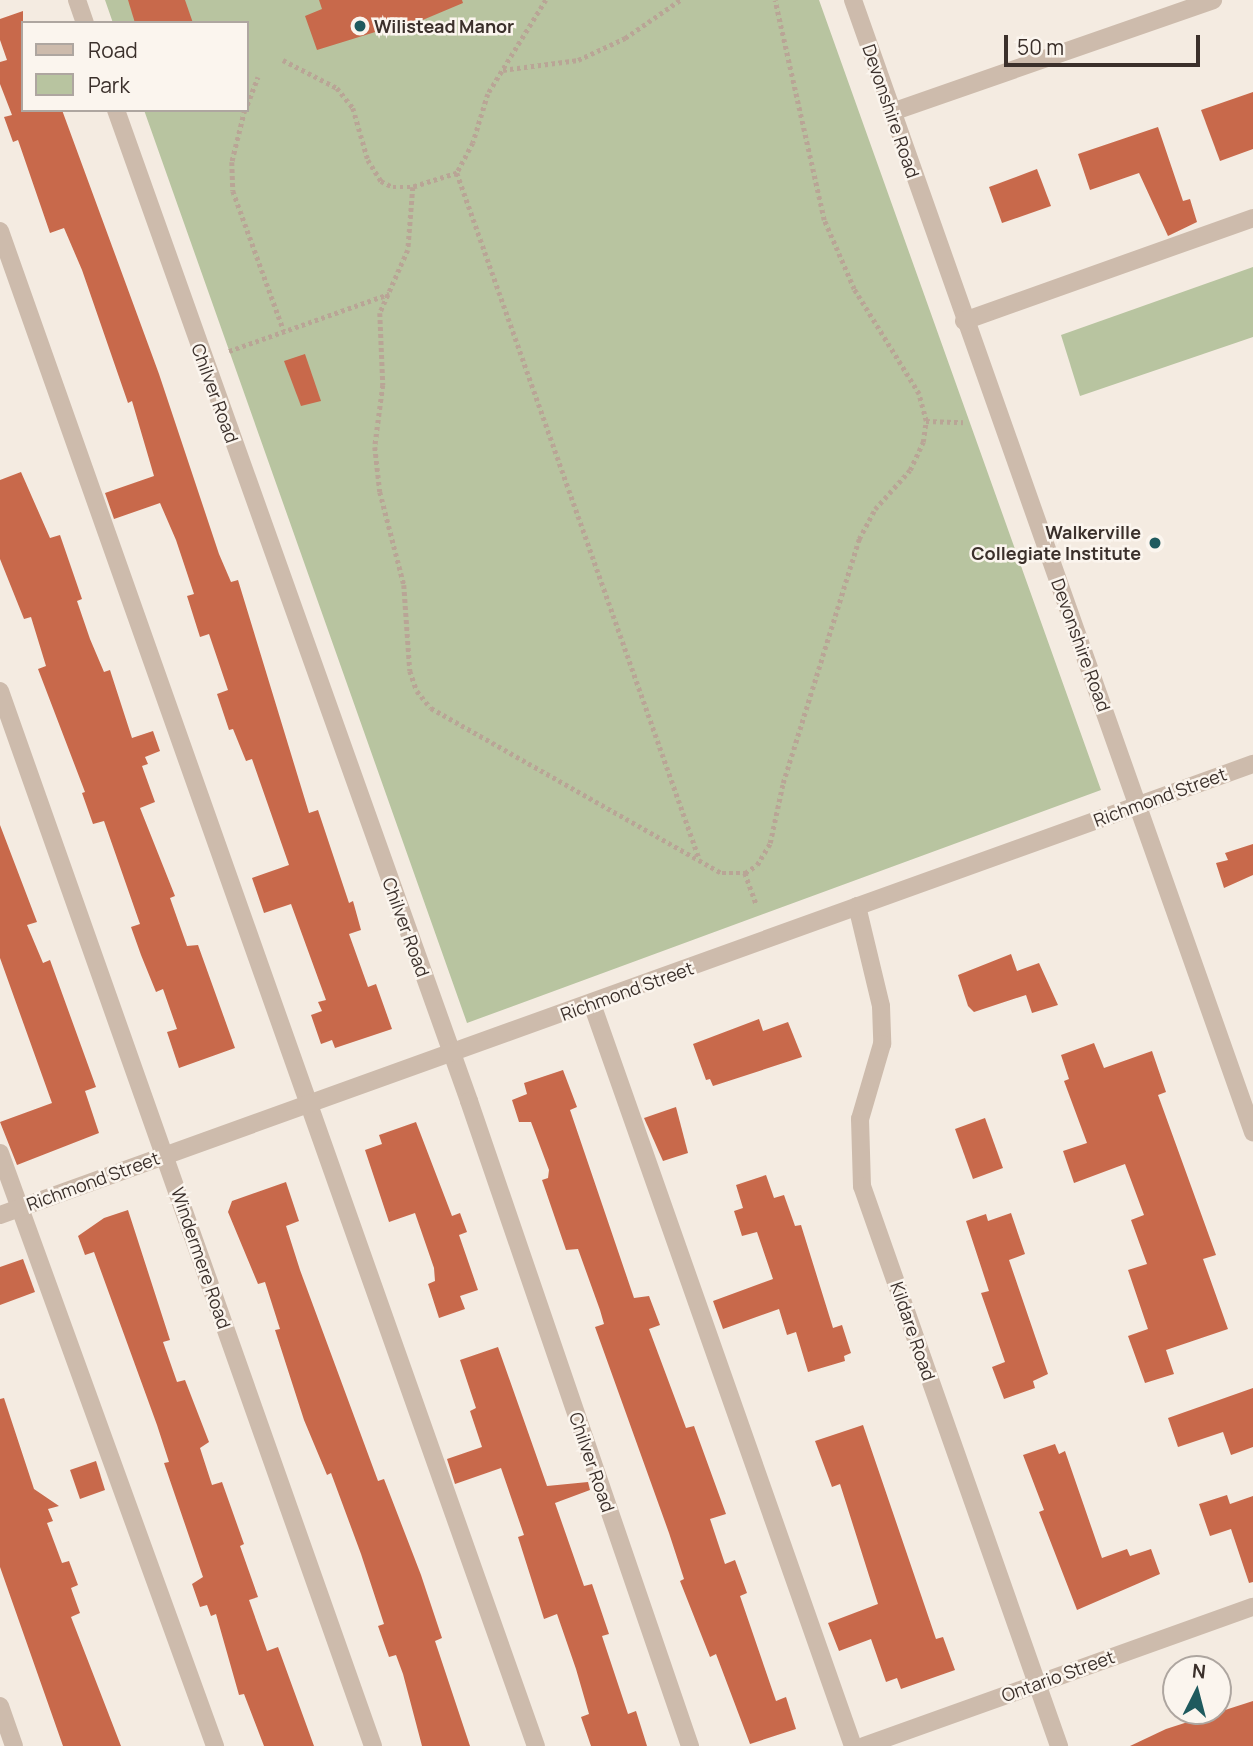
<!DOCTYPE html>
<style>
body{margin:0}
#map{position:relative;width:1253px;height:1746px;overflow:hidden;background:#f4ebe1;font-family:Manrope,sans-serif}
div>[style]{position:absolute}
.green>*{inset:0;background:#b8c4a0}
.building>*{inset:0;background:#c8694b}
.path>*{height:4.5px;margin-top:-2.25px;transform-origin:0;background:repeating-linear-gradient(90deg,#b9a596 0 3.5px,transparent 0 7px)}
.minor>*{height:18px;margin:-9px;padding:0 9px;transform-origin:9px;border-radius:9px;background:#cdbbac}
.dots>*{width:19px;height:19px;translate:-50% -50%;box-sizing:border-box;border:4px solid #fbf5ee;border-radius:50%}
span{translate:-50% -50%;white-space:nowrap;text-align:center;line-height:1.15;-webkit-text-stroke:5px #fbf5ee;paint-order:stroke}
.poi-label{font-size:18px;color:#3b302b;font-weight:700}
.left{translate:0 -50%;text-align:left}
.right{translate:-100% -50%;text-align:right}
.street-label{font-size:18px;color:#3b302b}
.legend{position:absolute;left:21px;top:21px;width:228px;height:91px;box-sizing:border-box;background:#fbf5ee;border:2px solid #aea6a0;margin:0;padding:9px 12px;list-style:none;font-size:21px;color:#3b302b}
.legend li{display:flex;align-items:center;gap:14px;height:35px}
.legend b{width:35px;border:2px solid #aea6a0}
.north{position:absolute;left:1162px;top:1655px;width:70px;height:70px;box-sizing:border-box;background:#fbf5ee;border:2px solid #aea6a0;border-radius:50%;rotate:6deg;font-size:19px;font-weight:700;line-height:28px;text-align:center;color:#3b302b}
.north::after{content:'';display:block;margin:auto;width:24px;height:32px;background:#1f5a5e;clip-path:polygon(50% 0,100% 100%,50% 72%,0 100%)}
.scale{position:absolute;left:1004px;top:35px;width:196px;height:32px;box-sizing:border-box;border:4px solid #3b302b;border-top:0;padding-left:9px;font-size:21px;line-height:24px;white-space:nowrap;color:#3b302b;-webkit-text-stroke:5px #fbf5ee;paint-order:stroke}
</style>
<div id="map">
<div class="green">
<div style="clip-path:polygon(105px 0,819px 0,1101px 790px,467px 1023px,144px 110px,247px 110px,247px 23px,113px 23px)"></div>
<div style="clip-path:polygon(1253px 267px,1253px 337px,1080px 396px,1061px 335px)"></div>
</div>
<div class="building">
<div style="clip-path:polygon(128px 0,185px 0,193px 23px,135px 23px)"></div>
<div style="clip-path:polygon(319px 0,462px 0,463px 3px,387px 35px,385px 29px,317px 50px,305px 16px,322px 9px)"></div>
<div style="clip-path:polygon(23px 11px,23px 110px,62px 110px,159px 374px,219px 554px,231px 582px,238px 580px,309px 813px,318px 810px,349px 903px,353px 901px,361px 930px,349px 934px,368px 987px,376px 984px,392px 1029px,335px 1048px,332px 1040px,321px 1044px,311px 1015px,322px 1011px,318px 1002px,326px 1000px,291px 904px,264px 913px,252px 878px,289px 865px,252px 759px,246px 761px,233px 729px,229px 730px,217px 694px,228px 690px,209px 634px,200px 637px,187px 596px,194px 594px,176px 540px,160px 503px,114px 519px,105px 493px,154px 476px,132px 401px,128px 403px,82px 270px,64px 228px,50px 233px,18px 140px,13px 142px,4px 117px,12px 115px,0 84px,0 62px,7px 60px,0 40px,0 19px)"></div>
<div style="clip-path:polygon(1253px 92px,1253px 149px,1220px 161px,1201px 110px)"></div>
<div style="clip-path:polygon(1158px 127px,1183px 201px,1190px 199px,1197px 222px,1168px 236px,1139px 173px,1090px 190px,1078px 154px)"></div>
<div style="clip-path:polygon(1037px 169px,1051px 206px,1002px 223px,989px 187px)"></div>
<div style="clip-path:polygon(305px 354px,321px 401px,301px 406px,284px 361px)"></div>
<div style="clip-path:polygon(21px 472px,50px 538px,60px 535px,82px 599px,77px 601px,90px 639px,104px 672px,110px 670px,132px 738px,153px 731px,160px 751px,145px 757px,148px 764px,142px 766px,155px 802px,140px 808px,175px 896px,170px 898px,187px 946px,198px 945px,235px 1048px,179px 1068px,167px 1032px,177px 1029px,163px 989px,156px 992px,141px 955px,131px 927px,140px 924px,104px 821px,93px 824px,82px 793px,85px 792px,38px 669px,46px 666px,31px 617px,24px 619px,0 559px,0 480px)"></div>
<div style="clip-path:polygon(0 825px,37px 922px,27px 925px,43px 963px,50px 960px,96px 1087px,85px 1091px,99px 1133px,17px 1165px,0 1122px,52px 1103px,0 958px)"></div>
<div style="clip-path:polygon(1253px 844px,1253px 875px,1224px 888px,1216px 863px,1228px 860px,1225px 853px)"></div>
<div style="clip-path:polygon(1011px 954px,1017px 971px,1039px 963px,1058px 1005px,1032px 1013px,1026px 995px,974px 1012px,968px 1006px,958px 975px)"></div>
<div style="clip-path:polygon(759px 1019px,763px 1031px,788px 1022px,802px 1057px,713px 1086px,710px 1079px,706px 1080px,693px 1044px)"></div>
<div style="clip-path:polygon(1094px 1043px,1104px 1068px,1152px 1051px,1166px 1092px,1158px 1095px,1216px 1255px,1203px 1259px,1228px 1329px,1166px 1350px,1174px 1374px,1145px 1383px,1128px 1336px,1148px 1329px,1128px 1270px,1147px 1264px,1131px 1220px,1144px 1215px,1125px 1164px,1074px 1183px,1063px 1151px,1087px 1143px,1064px 1081px,1069px 1079px,1061px 1055px)"></div>
<div style="clip-path:polygon(563px 1070px,577px 1107px,570px 1110px,634px 1298px,649px 1296px,660px 1325px,649px 1329px,686px 1428px,694px 1426px,726px 1514px,710px 1519px,725px 1564px,735px 1560px,747px 1593px,740px 1596px,776px 1701px,786px 1697px,796px 1729px,750px 1744px,716px 1654px,710px 1657px,680px 1581px,684px 1579px,669px 1533px,595px 1327px,604px 1324px,600px 1310px,578px 1249px,566px 1250px,542px 1180px,548px 1178px,549px 1170px,531px 1122px,519px 1122px,512px 1100px,527px 1094px,524px 1083px)"></div>
<div style="clip-path:polygon(676px 1107px,688px 1153px,663px 1161px,644px 1118px)"></div>
<div style="clip-path:polygon(985px 1118px,1003px 1168px,973px 1179px,955px 1129px)"></div>
<div style="clip-path:polygon(416px 1122px,452px 1216px,460px 1213px,467px 1232px,459px 1235px,478px 1290px,460px 1296px,465px 1309px,439px 1318px,428px 1284px,435px 1281px,434px 1268px,415px 1213px,389px 1222px,365px 1150px,382px 1144px,379px 1135px)"></div>
<div style="clip-path:polygon(766px 1175px,774px 1198px,784px 1195px,795px 1226px,801px 1225px,833px 1328px,842px 1325px,851px 1353px,844px 1356px,845px 1361px,808px 1372px,796px 1332px,787px 1335px,779px 1309px,723px 1329px,713px 1301px,773px 1279px,757px 1232px,742px 1236px,734px 1211px,743px 1208px,736px 1185px)"></div>
<div style="clip-path:polygon(286px 1182px,299px 1221px,286px 1226px,300px 1270px,378px 1481px,384px 1479px,421px 1575px,442px 1638px,435px 1641px,470px 1746px,422px 1746px,403px 1674px,396px 1655px,389px 1657px,378px 1626px,384px 1624px,361px 1554px,331px 1473px,327px 1475px,304px 1420px,275px 1330px,280px 1329px,265px 1282px,258px 1284px,228px 1212px,232px 1201px)"></div>
<div style="clip-path:polygon(128px 1210px,170px 1340px,163px 1342px,177px 1382px,185px 1380px,209px 1442px,200px 1448px,212px 1485px,222px 1482px,244px 1544px,240px 1546px,258px 1597px,249px 1600px,267px 1651px,278px 1647px,314px 1746px,264px 1746px,244px 1694px,239px 1695px,216px 1614px,211px 1616px,207px 1605px,200px 1607px,192px 1584px,203px 1577px,164px 1463px,169px 1462px,157px 1425px,94px 1252px,85px 1255px,78px 1236px,104px 1218px)"></div>
<div style="clip-path:polygon(1011px 1213px,1025px 1254px,1009px 1260px,1048px 1374px,1033px 1381px,1035px 1388px,1004px 1399px,992px 1367px,1005px 1362px,981px 1293px,989px 1291px,966px 1221px,986px 1214px,988px 1221px)"></div>
<div style="clip-path:polygon(23px 1259px,35px 1292px,0 1305px,0 1267px)"></div>
<div style="clip-path:polygon(498px 1347px,547px 1486px,588px 1482px,590px 1490px,555px 1503px,584px 1586px,592px 1584px,609px 1634px,602px 1636px,628px 1714px,636px 1711px,647px 1746px,591px 1746px,581px 1717px,589px 1714px,576px 1669px,557px 1614px,544px 1619px,518px 1537px,524px 1535px,501px 1468px,455px 1484px,447px 1459px,482px 1447px,470px 1411px,476px 1408px,460px 1360px)"></div>
<div style="clip-path:polygon(1253px 1388px,1253px 1447px,1231px 1455px,1223px 1432px,1178px 1447px,1168px 1418px)"></div>
<div style="clip-path:polygon(4px 1398px,34px 1489px,59px 1506px,48px 1509px,53px 1521px,47px 1523px,62px 1563px,69px 1561px,78px 1585px,71px 1588px,80px 1613px,71px 1617px,121px 1746px,63px 1746px,0 1567px,0 1399px)"></div>
<div style="clip-path:polygon(863px 1425px,936px 1639px,943px 1637px,955px 1670px,901px 1689px,897px 1678px,886px 1682px,871px 1639px,839px 1651px,828px 1623px,878px 1604px,840px 1484px,832px 1487px,815px 1441px)"></div>
<div style="clip-path:polygon(1055px 1444px,1059px 1454px,1065px 1451px,1102px 1558px,1127px 1549px,1130px 1556px,1151px 1549px,1160px 1574px,1077px 1610px,1039px 1512px,1044px 1510px,1023px 1455px)"></div>
<div style="clip-path:polygon(96px 1461px,105px 1490px,80px 1499px,70px 1470px)"></div>
<div style="clip-path:polygon(1227px 1495px,1230px 1504px,1253px 1496px,1253px 1582px,1249px 1583px,1231px 1529px,1210px 1536px,1199px 1504px)"></div>
<div style="clip-path:polygon(1253px 1701px,1253px 1746px,1130px 1746px,1166px 1729px)"></div>
</div>
<div class="path">
<div style="left:546px;top:0;width:110px;rotate:121.7deg"></div>
<div style="left:488px;top:94px;width:51px;rotate:107deg"></div>
<div style="left:473px;top:143px;width:34px;rotate:118deg"></div>
<div style="left:457px;top:173px;width:46px;rotate:162.3deg"></div>
<div style="left:413px;top:187px;width:63px;rotate:94.5deg"></div>
<div style="left:408px;top:250px;width:69px;rotate:114deg"></div>
<div style="left:380px;top:313px;width:72px;rotate:87.6deg"></div>
<div style="left:383px;top:385px;width:63px;rotate:97.4deg"></div>
<div style="left:375px;top:447px;width:45px;rotate:83.7deg"></div>
<div style="left:380px;top:492px;width:96px;rotate:75.5deg"></div>
<div style="left:404px;top:585px;width:86px;rotate:86deg"></div>
<div style="left:410px;top:671px;width:21px;rotate:71deg"></div>
<div style="left:417px;top:691px;width:22px;rotate:51deg"></div>
<div style="left:431px;top:708px;width:335px;rotate:29.6deg"></div>
<div style="left:722px;top:873px;width:23px"></div>
<div style="left:745px;top:873px;width:14px;rotate:-34deg"></div>
<div style="left:757px;top:865px;width:26px;rotate:-59deg"></div>
<div style="left:770px;top:843px;width:61px;rotate:-77.8deg"></div>
<div style="left:783px;top:783px;width:256px;rotate:-72.7deg"></div>
<div style="left:859px;top:539px;width:34px;rotate:-62deg"></div>
<div style="left:875px;top:509px;width:52px;rotate:-48.1deg"></div>
<div style="left:910px;top:470px;width:31px;rotate:-65deg"></div>
<div style="left:923px;top:442px;width:21px;rotate:-82deg"></div>
<div style="left:926px;top:421px;width:28px;rotate:-105deg"></div>
<div style="left:919px;top:394px;width:123px;rotate:-121.8deg"></div>
<div style="left:854px;top:289px;width:75px;rotate:-113.5deg"></div>
<div style="left:824px;top:220px;width:225px;rotate:-102.6deg"></div>
<div style="left:283px;top:60px;width:61px;rotate:27.4deg"></div>
<div style="left:337px;top:88px;width:26px;rotate:51deg"></div>
<div style="left:353px;top:108px;width:54px;rotate:73.9deg"></div>
<div style="left:368px;top:160px;width:25px;rotate:58deg"></div>
<div style="left:381px;top:181px;width:13px;rotate:27deg"></div>
<div style="left:393px;top:187px;width:20px"></div>
<div style="left:503px;top:70px;width:76px;rotate:-7.6deg"></div>
<div style="left:578px;top:60px;width:52px;rotate:-25.1deg"></div>
<div style="left:625px;top:38px;width:67px;rotate:-34.6deg"></div>
<div style="left:247px;top:105px;width:30px;rotate:-69deg"></div>
<div style="left:245px;top:110px;width:54px;rotate:104deg"></div>
<div style="left:232px;top:162px;width:29px;rotate:88deg"></div>
<div style="left:233px;top:191px;width:149px;rotate:70deg"></div>
<div style="left:457px;top:173px;width:726px;rotate:70.54deg"></div>
<div style="left:229px;top:351px;width:170px;rotate:-19.6deg"></div>
<div style="left:926px;top:421px;width:37px;rotate:2deg"></div>
<div style="left:745px;top:873px;width:32px;rotate:70deg"></div>
</div>
<div class="minor">
<div style="left:77px;top:0;width:24px;rotate:71deg"></div>
<div style="left:853px;top:0;width:1201px;rotate:70.54deg"></div>
<div style="left:116px;top:110px;width:1052px;rotate:70.39deg"></div>
<div style="left:469px;top:1101px;width:682px;rotate:71.09deg"></div>
<div style="left:892px;top:112px;width:340px;rotate:-19.2deg"></div>
<div style="left:0;top:231px;width:1607px;rotate:70.52deg"></div>
<div style="left:964px;top:321px;width:307px;rotate:-19.6deg"></div>
<div style="left:0;top:691px;width:1119px;rotate:70.53deg"></div>
<div style="left:857px;top:906px;width:103px;rotate:76.5deg"></div>
<div style="left:881px;top:1006px;width:38px;rotate:88deg"></div>
<div style="left:882px;top:1044px;width:78px;rotate:106.3deg"></div>
<div style="left:860px;top:1119px;width:67px;rotate:88.3deg"></div>
<div style="left:862px;top:1186px;width:594px;rotate:70.62deg"></div>
<div style="left:592px;top:1004px;width:787px;rotate:70.62deg"></div>
<div style="left:0;top:1153px;width:631px;rotate:70.07deg"></div>
<div style="left:0;top:1215px;width:1332px;rotate:-19.8deg"></div>
<div style="left:0;top:1706px;width:42px;rotate:70.7deg"></div>
<div style="left:864px;top:1746px;width:413px;rotate:-19.7deg"></div>
</div>
<div class="dots">
<div style="left:360px;top:26px;background:#1f5a5e"></div>
<div style="left:1155px;top:543px;background:#1f5a5e"></div>
</div>
<div class="poi-label">
<span class="left" style="left:374px;top:26px">Wilistead Manor</span>
<span class="right" style="left:1141px;top:543px">Walkerville<br>Collegiate Institute</span>
</div>
<div class="street-label">
<span style="left:891px;top:111px;rotate:71deg">Devonshire Road</span>
<span style="left:215px;top:393px;rotate:70deg">Chilver Road</span>
<span style="left:1081px;top:645px;rotate:70deg">Devonshire Road</span>
<span style="left:1160px;top:797px;rotate:-20deg">Richmond Street</span>
<span style="left:406px;top:927px;rotate:70deg">Chilver Road</span>
<span style="left:627px;top:991px;rotate:-20deg">Richmond Street</span>
<span style="left:93px;top:1181px;rotate:-20deg">Richmond Street</span>
<span style="left:201px;top:1258px;rotate:71deg">Windermere Road</span>
<span style="left:913px;top:1331px;rotate:71deg">Kildare Road</span>
<span style="left:592px;top:1462px;rotate:71deg">Chilver Road</span>
<span style="left:1058px;top:1676px;rotate:-20deg">Ontario Street</span>
</div>
<ul class="legend">
<li><b style="height:9px;background:#cdbbac"></b>Road</li>
<li><b style="height:19px;background:#b8c4a0"></b>Park</li>
</ul>
<div class="north">N</div>
<div class="scale">50 m</div>
</div>
